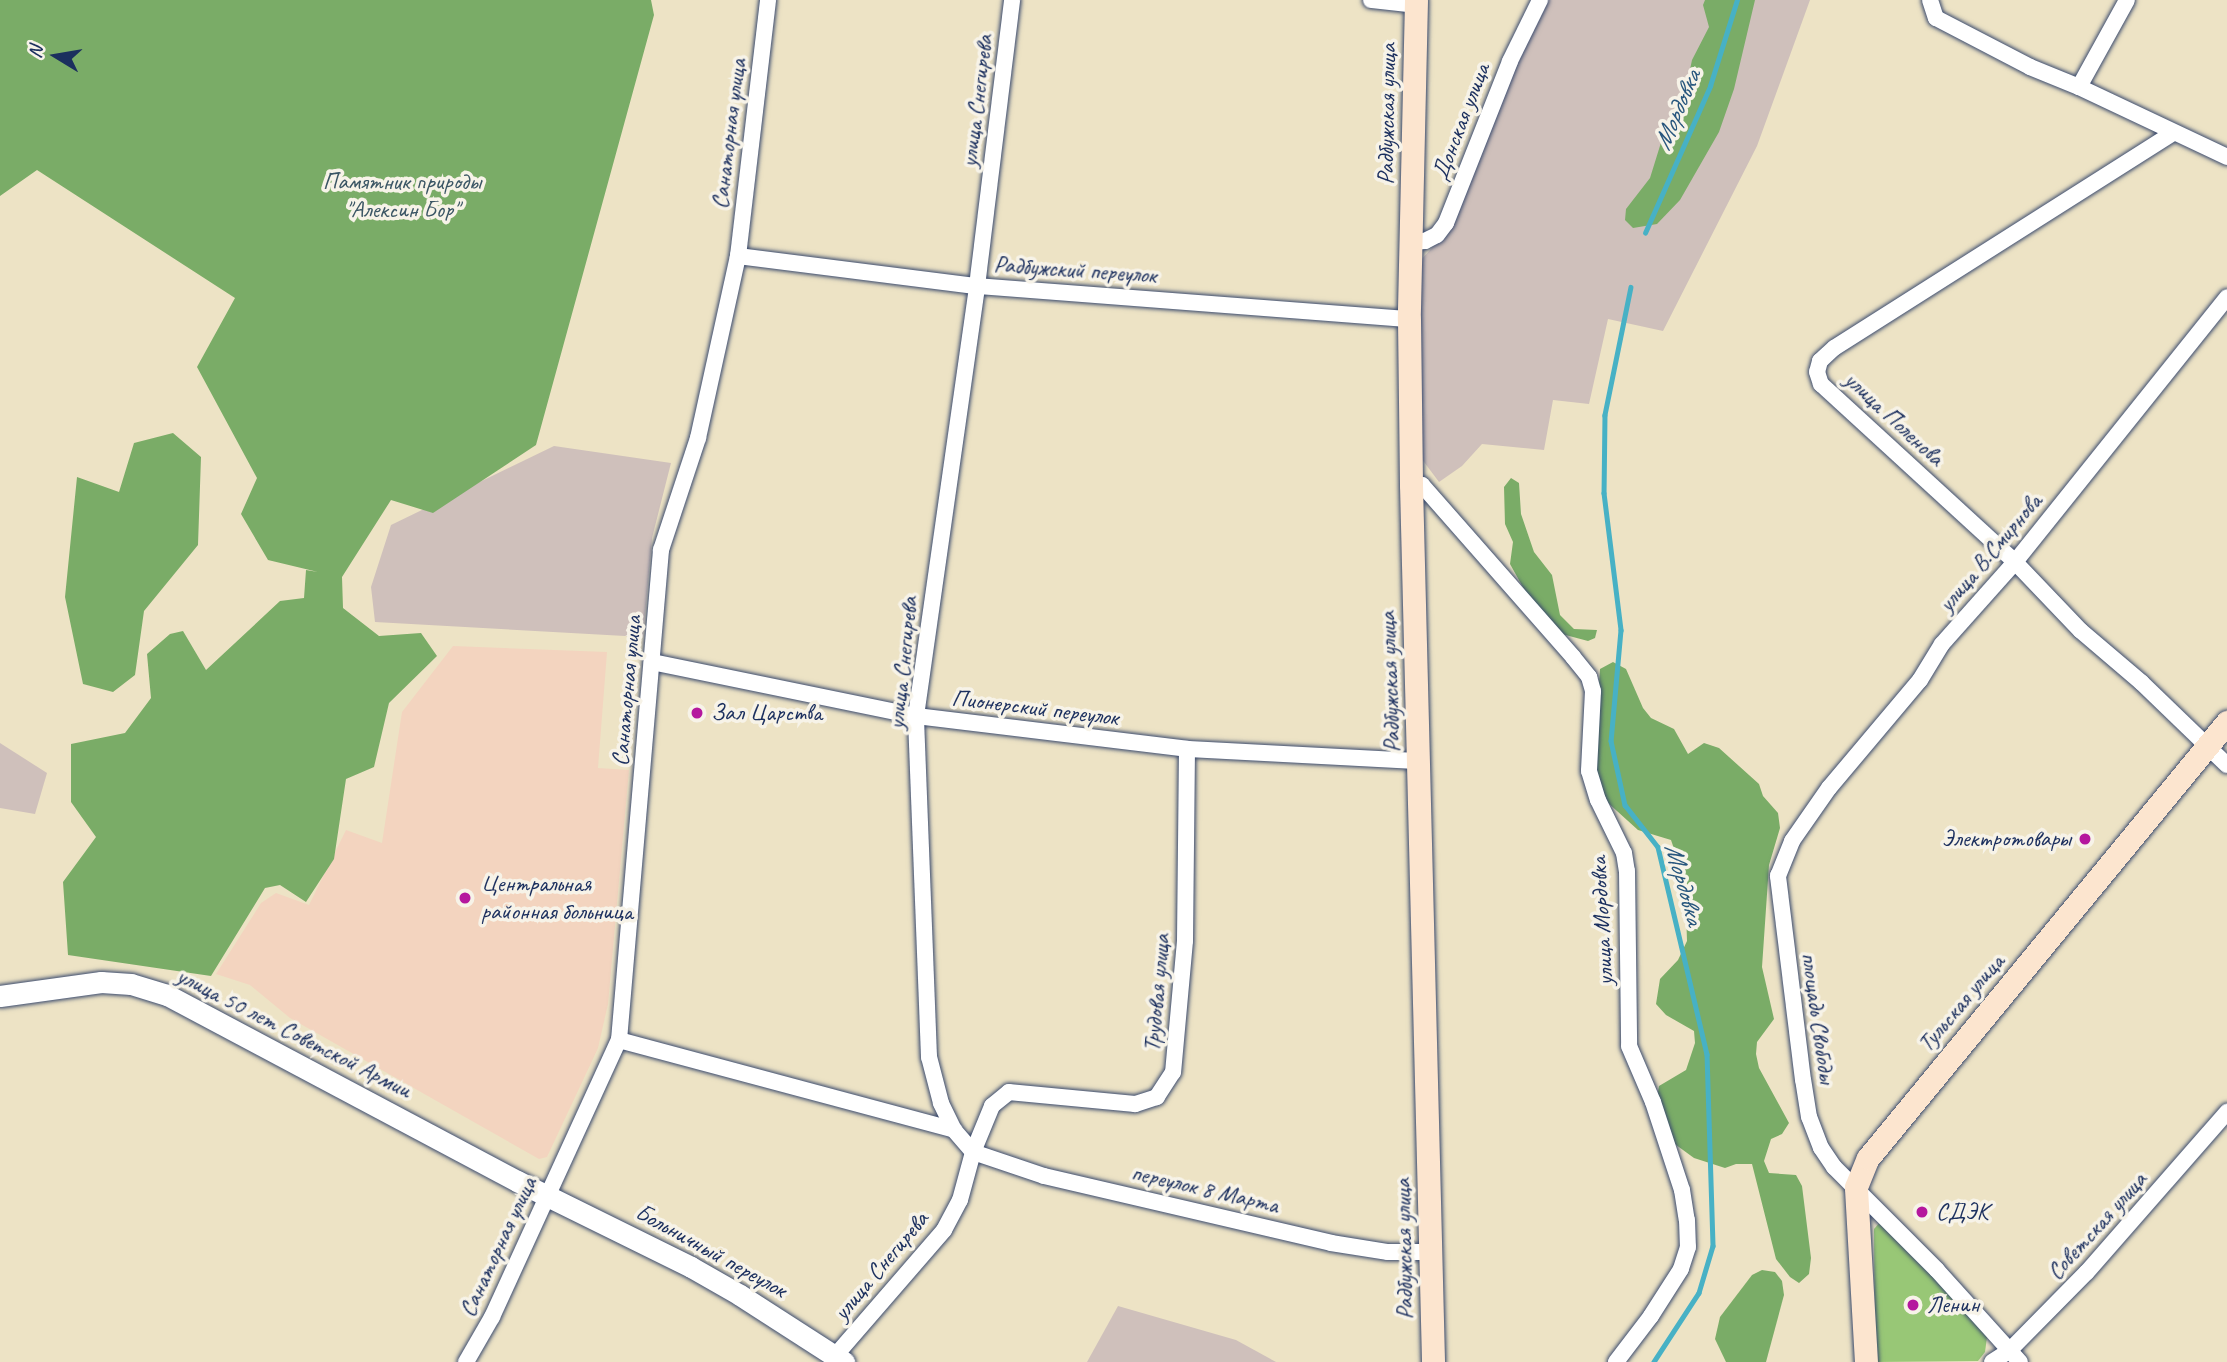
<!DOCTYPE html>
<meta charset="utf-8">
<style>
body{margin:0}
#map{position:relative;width:2227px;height:1362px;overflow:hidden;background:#ede3c5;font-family:Caveat,sans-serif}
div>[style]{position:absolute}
.built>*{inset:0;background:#f3d4bf}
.industrial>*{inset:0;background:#cfc0bb}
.green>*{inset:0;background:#98c776}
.forest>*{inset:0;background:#7aac67}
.stream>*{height:4.5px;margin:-2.25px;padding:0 2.25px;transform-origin:2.25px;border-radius:2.25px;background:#47b1c5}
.roads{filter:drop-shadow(0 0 2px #3a4a6d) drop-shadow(0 0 2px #3a4a6d)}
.minor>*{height:16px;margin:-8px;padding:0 8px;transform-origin:8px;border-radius:8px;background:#fff}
.tertiary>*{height:21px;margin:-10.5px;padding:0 10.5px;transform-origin:10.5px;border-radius:10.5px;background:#fff}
.secondary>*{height:23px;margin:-11.5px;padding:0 11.5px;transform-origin:11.5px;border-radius:11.5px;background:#fce5cf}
.dots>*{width:19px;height:19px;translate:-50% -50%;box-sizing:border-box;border:4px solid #f7f3e8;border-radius:50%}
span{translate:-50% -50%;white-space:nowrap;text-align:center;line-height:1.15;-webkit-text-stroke:7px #f7f3e8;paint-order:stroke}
.street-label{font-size:24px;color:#1b2f5e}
.park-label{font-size:24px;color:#3a5564}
.poi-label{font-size:24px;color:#1b2f5e}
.left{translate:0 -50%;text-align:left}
.right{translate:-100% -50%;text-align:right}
.water-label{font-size:26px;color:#28567d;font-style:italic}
.north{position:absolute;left:21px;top:21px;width:70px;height:70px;-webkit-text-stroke:5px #f7f3e8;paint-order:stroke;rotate:281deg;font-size:19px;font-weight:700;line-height:28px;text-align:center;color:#1b2f5e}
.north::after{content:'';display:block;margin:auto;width:24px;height:32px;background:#1b2f5e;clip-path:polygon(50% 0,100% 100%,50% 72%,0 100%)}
</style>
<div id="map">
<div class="built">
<div style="clip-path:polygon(453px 646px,607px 652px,598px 768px,629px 770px,608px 1004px,598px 1048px,547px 1157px,539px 1159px,290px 1018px,250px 985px,216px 974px,261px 903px,276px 893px,309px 905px,346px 830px,382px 843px,402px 712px)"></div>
</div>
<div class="industrial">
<div style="clip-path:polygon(1544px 0,1810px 0,1757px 146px,1663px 331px,1608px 319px,1589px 404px,1553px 400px,1544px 450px,1482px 444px,1462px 466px,1439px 482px,1421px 458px,1417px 371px,1421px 260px,1440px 239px,1493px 111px)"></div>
<div style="clip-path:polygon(554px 446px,671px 463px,652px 538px,643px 637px,375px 622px,371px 587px,391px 525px)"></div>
<div style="clip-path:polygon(0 743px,47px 773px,35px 814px,0 808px)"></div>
<div style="clip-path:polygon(1118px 1306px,1236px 1340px,1276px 1362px,1087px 1362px)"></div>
</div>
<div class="green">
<div style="clip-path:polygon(1881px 1221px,1982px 1325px,1987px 1337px,1985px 1352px,1978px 1361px,1875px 1362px,1874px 1229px)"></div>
</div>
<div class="forest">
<div style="clip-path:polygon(0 0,651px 0,654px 15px,536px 445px,433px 513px,391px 500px,342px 577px,343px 608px,379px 636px,421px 633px,437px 656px,389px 703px,374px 767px,346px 779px,334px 859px,306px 902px,280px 885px,265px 888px,211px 976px,68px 955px,63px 882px,96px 837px,71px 802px,71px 744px,125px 733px,151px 698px,147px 654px,170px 634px,183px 631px,206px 670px,280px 601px,304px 598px,306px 570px,318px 572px,268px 560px,241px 514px,257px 478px,197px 367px,235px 298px,37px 170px,0 196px)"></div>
<div style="clip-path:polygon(1705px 0,1755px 0,1734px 89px,1719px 132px,1680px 200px,1657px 224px,1633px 228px,1625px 220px,1626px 209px,1650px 178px,1668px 120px,1684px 98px,1692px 60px,1709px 27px,1703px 5px)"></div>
<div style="clip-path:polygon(173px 433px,201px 457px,198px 545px,144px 611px,135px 675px,113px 692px,83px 684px,65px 597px,77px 477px,119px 492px,134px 443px)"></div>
<div style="clip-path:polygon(1511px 478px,1519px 483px,1521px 514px,1534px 552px,1552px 575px,1560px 615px,1574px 629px,1597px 630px,1595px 638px,1588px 641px,1558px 633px,1530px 600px,1510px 564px,1513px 542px,1505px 524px,1504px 487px)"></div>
<div style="clip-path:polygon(1613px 662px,1626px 669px,1643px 708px,1651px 718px,1674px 729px,1688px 754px,1704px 743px,1719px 748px,1759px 784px,1763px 796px,1778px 813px,1780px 828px,1769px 865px,1762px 967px,1774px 1019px,1757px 1042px,1756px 1054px,1759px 1068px,1789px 1123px,1782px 1134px,1771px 1139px,1764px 1161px,1769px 1173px,1796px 1175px,1802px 1186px,1811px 1258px,1809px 1274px,1799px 1283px,1790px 1277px,1776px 1259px,1752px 1164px,1736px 1164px,1725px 1168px,1694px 1158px,1672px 1142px,1657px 1098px,1659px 1086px,1686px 1070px,1695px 1043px,1694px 1031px,1666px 1015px,1656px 1004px,1660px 979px,1678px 960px,1687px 941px,1685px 881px,1671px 840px,1638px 830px,1607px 802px,1594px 765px,1600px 669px)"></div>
<div style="clip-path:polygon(1762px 1270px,1775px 1272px,1782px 1281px,1784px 1295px,1766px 1362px,1726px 1362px,1715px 1339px,1720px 1317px,1752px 1275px)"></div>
</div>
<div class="stream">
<div style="left:1645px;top:233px;width:161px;rotate:-66.1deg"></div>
<div style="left:1710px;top:86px;width:90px;rotate:-72.6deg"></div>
<div style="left:1631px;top:287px;width:131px;rotate:101.5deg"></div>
<div style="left:1605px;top:415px;width:78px;rotate:90.7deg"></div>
<div style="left:1604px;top:493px;width:138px;rotate:82.9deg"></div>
<div style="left:1621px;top:630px;width:111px;rotate:95.1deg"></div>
<div style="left:1611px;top:741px;width:66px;rotate:77.7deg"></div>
<div style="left:1625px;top:805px;width:53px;rotate:51.8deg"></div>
<div style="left:1658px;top:847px;width:213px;rotate:76.7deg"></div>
<div style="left:1707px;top:1054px;width:192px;rotate:88.2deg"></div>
<div style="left:1713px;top:1246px;width:49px;rotate:106.6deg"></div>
<div style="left:1699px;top:1293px;width:82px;rotate:123.1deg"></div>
</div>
<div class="roads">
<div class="minor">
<div style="left:1371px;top:0;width:45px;rotate:6.3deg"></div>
<div style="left:1930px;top:0;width:19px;rotate:72deg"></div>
<div style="left:1936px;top:18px;width:106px;rotate:27.5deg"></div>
<div style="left:2030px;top:67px;width:53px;rotate:22.2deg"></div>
<div style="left:2079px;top:87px;width:164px;rotate:25.3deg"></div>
<div style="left:2079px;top:87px;width:99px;rotate:-61.1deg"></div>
<div style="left:2173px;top:133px;width:401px;rotate:147.6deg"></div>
<div style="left:1834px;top:348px;width:19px;rotate:137deg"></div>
<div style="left:1820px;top:361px;width:11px;rotate:105deg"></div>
<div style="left:1817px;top:372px;width:13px;rotate:72deg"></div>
<div style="left:1821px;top:384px;width:263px;rotate:42.5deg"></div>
<div style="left:2015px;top:562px;width:95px;rotate:46.3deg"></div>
<div style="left:2081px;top:631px;width:80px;rotate:40.4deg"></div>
<div style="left:2142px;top:683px;width:118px;rotate:44deg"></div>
<div style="left:1411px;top:242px;width:14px;rotate:-4deg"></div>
<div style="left:1425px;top:241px;width:13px;rotate:-27deg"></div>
<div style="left:1437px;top:235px;width:15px;rotate:-53deg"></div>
<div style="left:1446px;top:223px;width:174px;rotate:-68.4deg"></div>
<div style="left:1510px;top:61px;width:68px;rotate:-63.8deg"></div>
<div style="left:738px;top:256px;width:241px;rotate:7.2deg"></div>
<div style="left:977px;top:286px;width:433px;rotate:4.4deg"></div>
<div style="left:1411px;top:485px;width:11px"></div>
<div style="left:1422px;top:485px;width:229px;rotate:48.7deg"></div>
<div style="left:1573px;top:657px;width:26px;rotate:51deg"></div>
<div style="left:1589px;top:677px;width:15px;rotate:74deg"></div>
<div style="left:1593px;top:691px;width:80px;rotate:92.9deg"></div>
<div style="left:1589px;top:771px;width:30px;rotate:73deg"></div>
<div style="left:1598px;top:800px;width:59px;rotate:63.9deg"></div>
<div style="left:1624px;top:853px;width:18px;rotate:81deg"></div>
<div style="left:1627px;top:871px;width:175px;rotate:89.3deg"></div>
<div style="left:1629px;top:1046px;width:61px;rotate:66.8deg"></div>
<div style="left:1653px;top:1102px;width:93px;rotate:71.8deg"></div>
<div style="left:1682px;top:1190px;width:30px;rotate:81deg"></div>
<div style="left:1687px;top:1220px;width:27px;rotate:88deg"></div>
<div style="left:1688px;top:1247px;width:23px;rotate:108deg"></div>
<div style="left:1681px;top:1269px;width:56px;rotate:122.6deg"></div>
<div style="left:1651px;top:1316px;width:58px;rotate:127.3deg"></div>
<div style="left:652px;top:662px;width:269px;rotate:11.6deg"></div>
<div style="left:916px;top:716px;width:273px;rotate:6.9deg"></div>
<div style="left:1187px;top:749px;width:231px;rotate:3deg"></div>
<div style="left:1187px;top:749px;width:192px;rotate:90.6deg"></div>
<div style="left:1185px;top:941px;width:132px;rotate:95.2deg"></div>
<div style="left:1173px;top:1072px;width:30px;rotate:123deg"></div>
<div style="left:1157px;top:1097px;width:23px;rotate:162deg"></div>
<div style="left:1135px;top:1104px;width:127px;rotate:-174.6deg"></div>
<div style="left:1009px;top:1092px;width:22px;rotate:141deg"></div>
<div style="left:992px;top:1106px;width:50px;rotate:112.4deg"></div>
<div style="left:973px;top:1152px;width:75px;rotate:18.7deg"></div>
<div style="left:1044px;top:1176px;width:295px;rotate:13.1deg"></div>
<div style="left:1331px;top:1243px;width:58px;rotate:9deg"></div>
<div style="left:1388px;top:1252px;width:41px"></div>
<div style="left:619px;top:1040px;width:347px;rotate:15deg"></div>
<div style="left:466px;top:1362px;width:52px;rotate:-60deg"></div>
<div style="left:492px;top:1317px;width:305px;rotate:-65.4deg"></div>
<div style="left:619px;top:1040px;width:492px;rotate:-85.1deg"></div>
<div style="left:661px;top:550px;width:118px;rotate:-71.7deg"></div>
<div style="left:698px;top:438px;width:186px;rotate:-77.6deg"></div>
<div style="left:738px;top:256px;width:258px;rotate:-83.3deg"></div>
<div style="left:833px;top:1362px;width:6px;rotate:-72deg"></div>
<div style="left:835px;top:1356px;width:167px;rotate:-49.1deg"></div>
<div style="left:944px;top:1230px;width:34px;rotate:-62deg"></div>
<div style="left:960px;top:1200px;width:50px;rotate:-74.8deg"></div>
<div style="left:973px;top:1152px;width:29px;rotate:-131deg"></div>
<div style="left:954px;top:1130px;width:30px;rotate:-116deg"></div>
<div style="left:941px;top:1103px;width:48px;rotate:-104.6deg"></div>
<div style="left:929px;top:1057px;width:341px;rotate:-92.2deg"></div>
<div style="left:916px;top:716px;width:434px;rotate:-81.9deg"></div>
<div style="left:977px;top:286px;width:288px;rotate:-83deg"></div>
<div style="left:1992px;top:1362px;width:20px;rotate:-33deg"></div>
<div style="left:2009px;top:1351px;width:111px;rotate:-45.4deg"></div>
<div style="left:2087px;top:1272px;width:213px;rotate:-48.8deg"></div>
<div style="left:2020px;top:1362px;width:124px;rotate:-132.1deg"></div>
<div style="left:1937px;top:1270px;width:146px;rotate:-135deg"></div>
<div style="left:1834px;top:1167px;width:23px;rotate:-124deg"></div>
<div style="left:1821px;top:1148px;width:33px;rotate:-111deg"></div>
<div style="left:1809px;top:1117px;width:37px;rotate:-99deg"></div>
<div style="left:1803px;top:1080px;width:206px;rotate:-97deg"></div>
<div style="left:1778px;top:876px;width:38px;rotate:-68deg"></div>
<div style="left:1792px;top:841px;width:65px;rotate:-55.1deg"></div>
<div style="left:1829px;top:788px;width:141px;rotate:-49.9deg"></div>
<div style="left:1920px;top:680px;width:42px;rotate:-58.6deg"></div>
<div style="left:1942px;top:644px;width:110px;rotate:-48.3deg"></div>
<div style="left:2015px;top:562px;width:339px;rotate:-51.3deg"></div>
</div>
<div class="tertiary">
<div style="left:0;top:996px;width:102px;rotate:-7.9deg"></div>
<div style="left:101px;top:982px;width:30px;rotate:4deg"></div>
<div style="left:131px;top:984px;width:38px;rotate:17deg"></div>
<div style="left:167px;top:995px;width:396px;rotate:28deg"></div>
<div style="left:517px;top:1181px;width:194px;rotate:26.3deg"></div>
<div style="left:691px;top:1267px;width:56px;rotate:29.7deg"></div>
<div style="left:740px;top:1295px;width:124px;rotate:32.8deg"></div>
</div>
<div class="secondary">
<div style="left:1416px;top:0;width:319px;rotate:91.3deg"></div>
<div style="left:1409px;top:319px;width:166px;rotate:89.3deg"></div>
<div style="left:1411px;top:485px;width:877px;rotate:88.56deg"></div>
<div style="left:1866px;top:1362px;width:175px;rotate:-93.3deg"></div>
<div style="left:1856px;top:1187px;width:31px;rotate:-68deg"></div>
<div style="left:1868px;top:1158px;width:565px;rotate:-50.53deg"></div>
</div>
</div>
<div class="dots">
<div style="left:697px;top:713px;background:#b5179e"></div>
<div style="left:2085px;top:839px;background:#b5179e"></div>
<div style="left:465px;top:898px;background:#b5179e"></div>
<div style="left:1922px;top:1212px;background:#b5179e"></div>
<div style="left:1913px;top:1305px;background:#b5179e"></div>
</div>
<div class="street-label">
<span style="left:977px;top:101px;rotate:-83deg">улица Снегирева</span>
<span style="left:1387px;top:114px;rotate:-89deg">Радбужская улица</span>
<span style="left:1461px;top:122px;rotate:-69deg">Донская улица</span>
<span style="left:729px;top:134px;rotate:-83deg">Санаторная улица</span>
<span style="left:1075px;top:270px;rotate:4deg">Радбужский переулок</span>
<span style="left:1894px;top:419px;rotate:43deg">улица Поленова</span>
<span style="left:1990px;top:553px;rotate:-50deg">улица В.Смирнова</span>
<span style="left:903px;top:663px;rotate:-84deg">улица Снегирева</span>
<span style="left:1390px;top:682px;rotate:-92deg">Радбужская улица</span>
<span style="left:627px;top:691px;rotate:-85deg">Санаторная улица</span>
<span style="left:1035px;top:708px;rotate:7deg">Пионерский переулок</span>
<span style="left:1602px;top:921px;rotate:-93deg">улица Мордовка</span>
<span style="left:1157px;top:993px;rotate:-85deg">Трудовая улица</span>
<span style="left:1961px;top:1003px;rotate:-50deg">Тульская улица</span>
<span style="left:1818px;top:1018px;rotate:82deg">площадь Свободы</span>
<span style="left:294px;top:1033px;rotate:27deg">улица 50 лет Советской Армии</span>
<span style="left:1205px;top:1189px;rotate:13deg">переулок 8 Марта</span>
<span style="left:2097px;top:1226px;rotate:-48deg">Советская улица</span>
<span style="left:498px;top:1247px;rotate:-65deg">Санаторная улица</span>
<span style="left:1404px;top:1249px;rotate:-91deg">Радбужская улица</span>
<span style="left:711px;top:1251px;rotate:29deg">Больничный переулок</span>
<span style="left:881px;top:1266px;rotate:-50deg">улица Снегирева</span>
</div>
<div class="park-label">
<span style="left:402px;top:196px">Памятник природы<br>"Алексин Бор"</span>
</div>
<div class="poi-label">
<span class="left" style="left:711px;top:713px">Зал Царства</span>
<span class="right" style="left:2071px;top:839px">Электротовары</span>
<span class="left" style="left:481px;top:898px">Центральная<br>районная больница</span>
<span class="left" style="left:1936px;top:1212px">СДЭК</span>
<span class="left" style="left:1927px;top:1305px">Ленин</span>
</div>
<div class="water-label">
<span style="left:1677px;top:110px;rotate:-67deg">Мордовка</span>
<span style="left:1684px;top:884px;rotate:74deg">Мордовка</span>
</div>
<div class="north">N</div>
</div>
